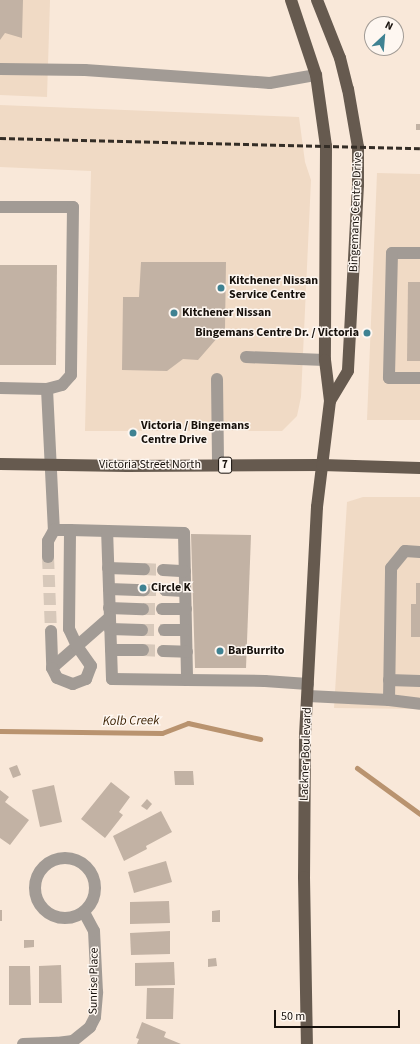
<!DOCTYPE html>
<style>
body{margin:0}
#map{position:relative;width:420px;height:1044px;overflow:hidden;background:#f9e8d9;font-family:"Source Sans 3",sans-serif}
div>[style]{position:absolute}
.built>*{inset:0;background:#f0dac5}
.stream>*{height:5px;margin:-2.5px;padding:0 2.5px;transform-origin:2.5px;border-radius:2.5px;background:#b9936f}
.building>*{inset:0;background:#c2b2a4}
.minor-tunnel>*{height:12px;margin-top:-6px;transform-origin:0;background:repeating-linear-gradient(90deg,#d7c8ba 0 12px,transparent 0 18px)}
.minor>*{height:12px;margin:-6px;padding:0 6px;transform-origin:6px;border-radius:6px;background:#a29b95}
.minor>.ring{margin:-6px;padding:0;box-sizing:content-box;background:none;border:12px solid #a29b95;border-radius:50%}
.major>*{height:12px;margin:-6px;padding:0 6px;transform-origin:6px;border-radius:6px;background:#665a4f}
.rail>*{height:3px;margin-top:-1.5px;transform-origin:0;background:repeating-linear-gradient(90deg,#342d26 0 6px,transparent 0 9px)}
.dots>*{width:11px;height:11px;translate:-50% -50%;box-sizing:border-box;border:2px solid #fef7f1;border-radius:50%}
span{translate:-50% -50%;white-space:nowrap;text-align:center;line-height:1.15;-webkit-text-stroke:3px #fef7f1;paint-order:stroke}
.shield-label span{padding:1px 3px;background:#fef7f1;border:1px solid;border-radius:3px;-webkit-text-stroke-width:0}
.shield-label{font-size:11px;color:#16100b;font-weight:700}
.street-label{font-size:12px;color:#16100b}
.poi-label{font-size:12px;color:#16100b;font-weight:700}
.left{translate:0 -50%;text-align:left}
.right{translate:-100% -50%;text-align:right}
.water-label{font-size:13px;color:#3d2304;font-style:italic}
.north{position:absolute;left:364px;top:16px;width:40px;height:40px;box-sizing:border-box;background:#fef7f1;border:1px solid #a19b95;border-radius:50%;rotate:26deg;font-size:11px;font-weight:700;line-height:16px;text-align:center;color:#16100b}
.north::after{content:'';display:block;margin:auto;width:14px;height:18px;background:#3f8292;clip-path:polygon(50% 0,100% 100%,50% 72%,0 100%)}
.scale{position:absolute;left:274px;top:1010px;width:126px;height:18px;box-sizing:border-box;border:2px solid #16100b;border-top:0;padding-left:5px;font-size:12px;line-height:14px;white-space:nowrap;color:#16100b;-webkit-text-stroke:3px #fef7f1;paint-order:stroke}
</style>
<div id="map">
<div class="built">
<div style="clip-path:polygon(0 0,50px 0,47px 97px,0 95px)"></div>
<div style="clip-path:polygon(0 105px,299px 117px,305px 162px,311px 180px,301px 397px,297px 416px,282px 431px,85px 431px,91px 171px,0 167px)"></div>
<div style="clip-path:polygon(377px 173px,420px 174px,420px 420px,367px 420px)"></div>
<div style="clip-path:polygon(363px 497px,420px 497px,420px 709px,334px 708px,347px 502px)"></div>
</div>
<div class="stream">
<div style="left:0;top:731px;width:162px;rotate:0.7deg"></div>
<div style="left:162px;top:733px;width:28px;rotate:-21deg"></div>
<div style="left:188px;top:723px;width:74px;rotate:12.5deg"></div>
<div style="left:357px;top:768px;width:78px;rotate:36.1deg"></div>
</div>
<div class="building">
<div style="clip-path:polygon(0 0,23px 0,22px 38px,5px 33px,0 40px)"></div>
<div style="clip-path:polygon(416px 124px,420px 124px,420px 130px,416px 130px)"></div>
<div style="clip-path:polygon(141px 262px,226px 262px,225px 329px,198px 360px,183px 359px,167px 371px,122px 370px,123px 297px,139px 297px)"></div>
<div style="clip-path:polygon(0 265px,57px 265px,56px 365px,0 365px)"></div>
<div style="clip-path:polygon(408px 282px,420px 282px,420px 361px,407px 361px)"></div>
<div style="clip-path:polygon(191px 534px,251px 535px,246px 668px,195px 668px)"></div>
<div style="clip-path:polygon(416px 583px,420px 583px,420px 637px,411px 637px,411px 604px,416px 604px)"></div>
<div style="clip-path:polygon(17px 765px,21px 775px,13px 778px,9px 768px)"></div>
<div style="clip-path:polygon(174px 771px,193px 771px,194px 785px,175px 785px)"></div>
<div style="clip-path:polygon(111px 782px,130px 797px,119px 812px,123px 815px,105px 838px,81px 819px)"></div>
<div style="clip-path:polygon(54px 785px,62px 822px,40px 827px,32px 790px)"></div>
<div style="clip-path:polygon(0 790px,9px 797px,5px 802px,29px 820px,10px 845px,0 838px)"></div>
<div style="clip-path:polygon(147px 799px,152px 804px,147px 810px,141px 806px)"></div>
<div style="clip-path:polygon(161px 811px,172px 832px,146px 846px,147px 849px,124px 861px,113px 836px)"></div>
<div style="clip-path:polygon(166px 861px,172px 882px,134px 893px,128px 872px)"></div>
<div style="clip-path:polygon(169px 901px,170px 923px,130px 924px,130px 902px)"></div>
<div style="clip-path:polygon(0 910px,2px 910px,2px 921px,0 921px)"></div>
<div style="clip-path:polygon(220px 910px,220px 922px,212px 922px,212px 911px)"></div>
<div style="clip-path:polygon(170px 931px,170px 954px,131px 955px,130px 933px)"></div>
<div style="clip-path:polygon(24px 940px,34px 940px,34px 947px,24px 948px)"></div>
<div style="clip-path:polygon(216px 958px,217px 966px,208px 967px,208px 959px)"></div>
<div style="clip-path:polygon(174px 962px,175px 985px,135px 986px,135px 963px)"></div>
<div style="clip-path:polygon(61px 965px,62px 1003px,39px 1003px,39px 966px)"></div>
<div style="clip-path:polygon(9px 966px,30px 966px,31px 1005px,9px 1005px)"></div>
<div style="clip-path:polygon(147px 988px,174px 988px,173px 1019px,146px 1019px)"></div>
<div style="clip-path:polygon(142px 1022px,166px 1032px,164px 1037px,181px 1044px,137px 1044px,139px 1039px,136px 1038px)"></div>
</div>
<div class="minor-tunnel">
<div style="left:48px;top:557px;width:74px;rotate:87.7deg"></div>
<div style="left:144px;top:569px;width:19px;rotate:3deg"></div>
<div style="left:144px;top:590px;width:21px"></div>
<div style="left:143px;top:609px;width:19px"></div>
<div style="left:142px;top:630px;width:22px"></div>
<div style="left:143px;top:650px;width:20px;rotate:3deg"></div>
</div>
<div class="minor">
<div style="left:0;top:69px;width:85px;rotate:0.7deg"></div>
<div style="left:85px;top:70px;width:185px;rotate:4deg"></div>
<div style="left:270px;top:83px;width:47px;rotate:-9.9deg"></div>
<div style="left:0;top:207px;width:73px"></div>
<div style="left:73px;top:207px;width:168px;rotate:90.7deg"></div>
<div style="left:71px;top:375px;width:13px;rotate:132deg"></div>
<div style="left:62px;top:385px;width:16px;rotate:165deg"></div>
<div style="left:47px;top:389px;width:47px;rotate:-178.8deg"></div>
<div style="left:420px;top:253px;width:28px;rotate:180deg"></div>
<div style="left:392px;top:253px;width:125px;rotate:91.4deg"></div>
<div style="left:389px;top:378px;width:31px"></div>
<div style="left:246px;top:357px;width:79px;rotate:2.2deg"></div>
<div style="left:217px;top:379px;width:86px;rotate:89.3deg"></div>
<div style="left:47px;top:389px;width:141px;rotate:87.2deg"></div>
<div style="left:54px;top:530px;width:16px"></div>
<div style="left:70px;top:530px;width:114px;rotate:1.5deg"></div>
<div style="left:184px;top:533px;width:147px;rotate:88.8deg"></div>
<div style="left:187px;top:680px;width:75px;rotate:-179.2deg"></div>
<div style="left:112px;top:679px;width:148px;rotate:-91.9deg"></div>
<div style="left:48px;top:557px;width:16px;rotate:-90deg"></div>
<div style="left:48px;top:541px;width:13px;rotate:-61deg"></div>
<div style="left:108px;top:568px;width:36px;rotate:2deg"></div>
<div style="left:163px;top:570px;width:22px;rotate:3deg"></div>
<div style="left:109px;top:589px;width:35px;rotate:2deg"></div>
<div style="left:165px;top:590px;width:20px;rotate:3deg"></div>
<div style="left:109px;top:608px;width:34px;rotate:2deg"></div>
<div style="left:162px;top:609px;width:24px"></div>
<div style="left:110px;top:629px;width:32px;rotate:2deg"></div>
<div style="left:164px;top:630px;width:22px"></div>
<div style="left:51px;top:631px;width:37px;rotate:88deg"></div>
<div style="left:52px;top:668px;width:77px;rotate:-41.3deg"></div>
<div style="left:111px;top:650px;width:32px"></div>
<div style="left:163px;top:651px;width:24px;rotate:2deg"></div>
<div style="left:52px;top:668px;width:11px;rotate:63deg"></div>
<div style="left:57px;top:678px;width:17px;rotate:21deg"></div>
<div style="left:73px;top:684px;width:14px;rotate:-21deg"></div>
<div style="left:86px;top:679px;width:14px;rotate:-69deg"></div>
<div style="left:91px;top:666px;width:24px;rotate:-125deg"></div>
<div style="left:77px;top:646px;width:19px;rotate:-115deg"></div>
<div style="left:69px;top:629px;width:99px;rotate:-89.4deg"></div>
<div style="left:187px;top:680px;width:78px;rotate:0.7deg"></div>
<div style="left:265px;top:681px;width:43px;rotate:4deg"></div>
<div style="left:389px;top:680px;width:31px;rotate:2deg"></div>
<div style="left:308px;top:696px;width:81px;rotate:2.8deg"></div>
<div style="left:389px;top:700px;width:31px;rotate:7deg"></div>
<div style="left:389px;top:700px;width:132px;rotate:-89.1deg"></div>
<div style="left:391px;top:568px;width:22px;rotate:-51deg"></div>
<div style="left:405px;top:551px;width:15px;rotate:4deg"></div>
<div class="ring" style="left:35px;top:858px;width:48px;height:48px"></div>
<div style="left:23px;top:1044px;width:34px;rotate:-2deg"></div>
<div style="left:57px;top:1043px;width:16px;rotate:-7deg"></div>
<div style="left:73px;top:1041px;width:22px;rotate:-39deg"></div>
<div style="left:90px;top:1027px;width:11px;rotate:-63deg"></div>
<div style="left:95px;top:1017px;width:25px;rotate:-85deg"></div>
<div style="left:97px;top:992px;width:61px;rotate:-92.8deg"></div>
<div style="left:94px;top:931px;width:21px;rotate:-118deg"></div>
</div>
<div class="major">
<div style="left:291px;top:0;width:79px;rotate:71.6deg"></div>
<div style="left:316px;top:75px;width:72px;rotate:82deg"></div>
<div style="left:326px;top:146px;width:214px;rotate:90.3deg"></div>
<div style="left:325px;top:360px;width:41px;rotate:83deg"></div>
<div style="left:330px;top:401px;width:107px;rotate:97deg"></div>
<div style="left:317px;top:507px;width:231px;rotate:93deg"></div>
<div style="left:305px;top:738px;width:139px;rotate:90.4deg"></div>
<div style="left:304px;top:877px;width:167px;rotate:89deg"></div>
<div style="left:317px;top:0;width:62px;rotate:68.4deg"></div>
<div style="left:340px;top:58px;width:32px;rotate:76deg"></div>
<div style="left:348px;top:89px;width:59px;rotate:80.2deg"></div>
<div style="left:358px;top:147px;width:38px;rotate:90deg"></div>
<div style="left:358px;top:185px;width:186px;rotate:93.1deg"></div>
<div style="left:348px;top:371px;width:35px;rotate:121deg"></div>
<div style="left:0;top:464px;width:127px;rotate:0.9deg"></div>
<div style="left:127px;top:466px;width:195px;rotate:-0.3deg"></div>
<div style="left:322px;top:465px;width:98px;rotate:1.8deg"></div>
</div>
<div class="rail">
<div style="left:0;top:138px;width:420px;rotate:1.4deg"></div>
</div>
<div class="dots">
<div style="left:221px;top:288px;background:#3f8292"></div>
<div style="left:174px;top:313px;background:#3f8292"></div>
<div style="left:367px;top:333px;background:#3f8292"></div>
<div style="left:133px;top:433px;background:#3f8292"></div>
<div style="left:143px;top:588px;background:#3f8292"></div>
<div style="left:220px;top:651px;background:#3f8292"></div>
</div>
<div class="shield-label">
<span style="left:225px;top:465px">7</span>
</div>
<div class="street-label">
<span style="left:356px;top:212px;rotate:-88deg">Bingemans Centre Drive</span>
<span style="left:150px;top:465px">Victoria Street North</span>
<span style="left:306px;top:754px;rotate:-88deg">Lackner Boulevard</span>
<span style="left:94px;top:981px;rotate:-89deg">Sunrise Place</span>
</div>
<div class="poi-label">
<span class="left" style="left:229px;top:288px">Kitchener Nissan<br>Service Centre</span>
<span class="left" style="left:182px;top:313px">Kitchener Nissan</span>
<span class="right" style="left:359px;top:333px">Bingemans Centre Dr. / Victoria</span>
<span class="left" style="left:141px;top:433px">Victoria / Bingemans<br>Centre Drive</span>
<span class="left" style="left:151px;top:588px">Circle K</span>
<span class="left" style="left:228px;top:651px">BarBurrito</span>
</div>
<div class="water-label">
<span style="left:131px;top:721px;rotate:-1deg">Kolb Creek</span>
</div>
<div class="north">N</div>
<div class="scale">50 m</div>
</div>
